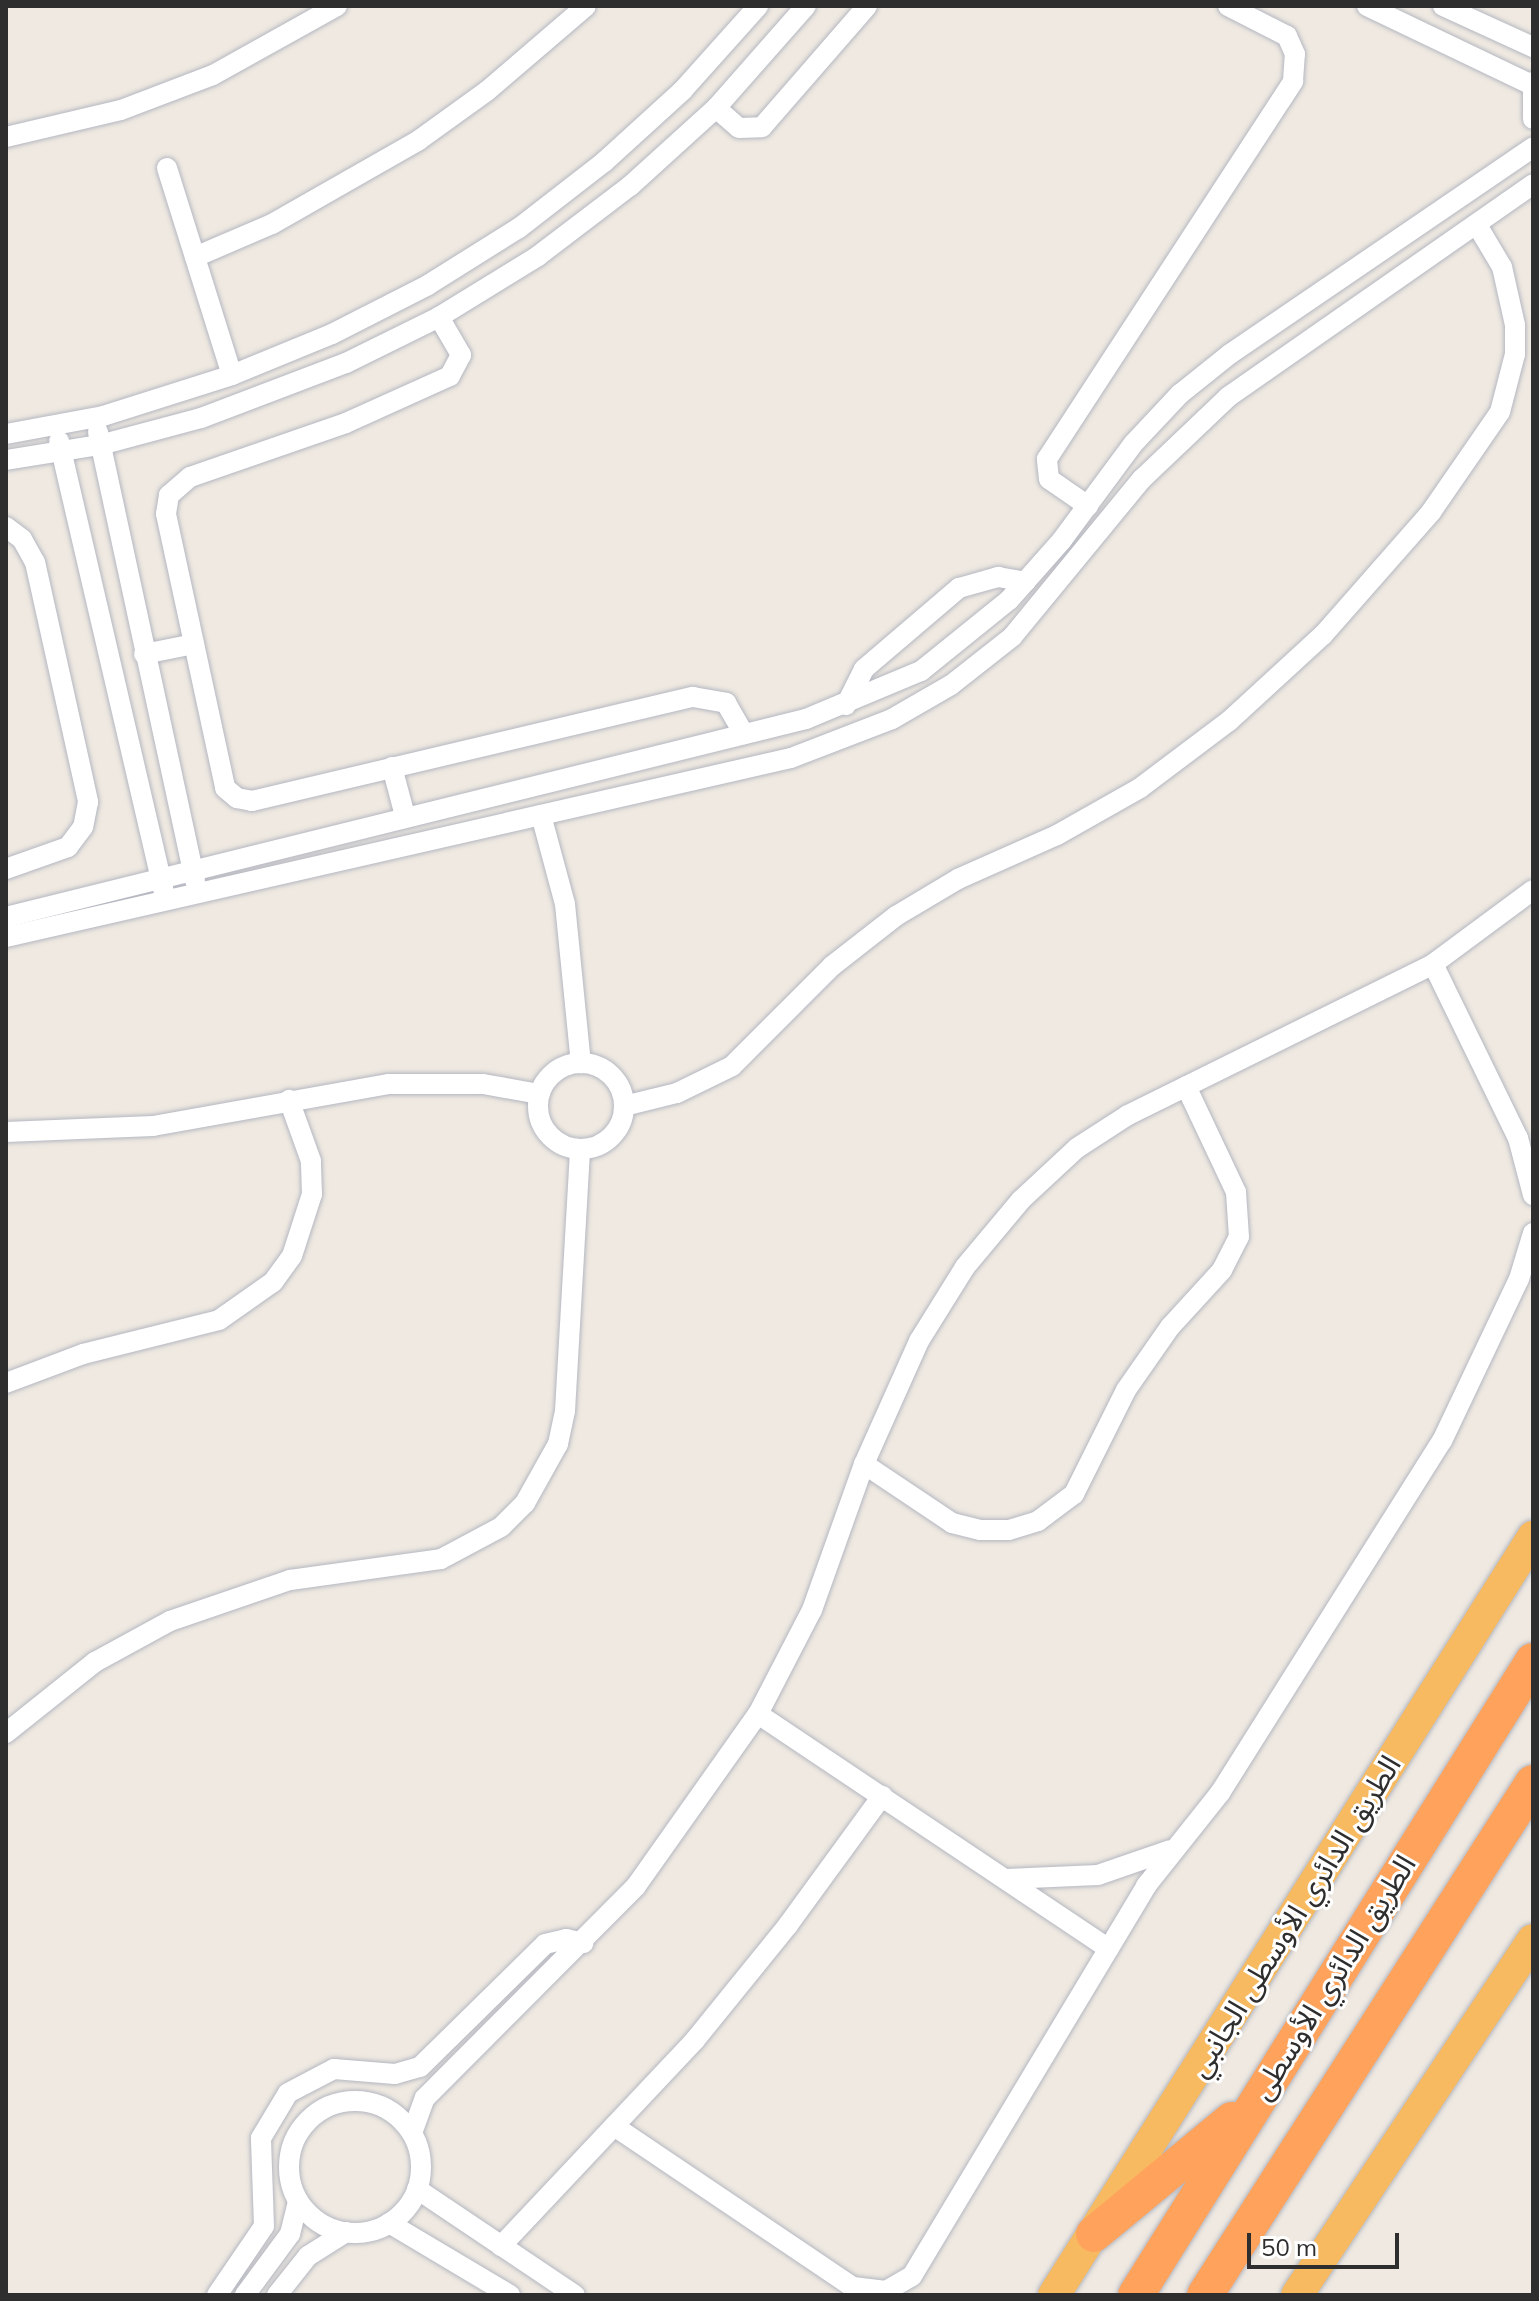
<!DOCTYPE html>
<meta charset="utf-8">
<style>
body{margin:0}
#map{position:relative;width:1539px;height:2301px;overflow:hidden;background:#efe9e1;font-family:Mulish,"Noto Sans Arabic",sans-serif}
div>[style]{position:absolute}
.roads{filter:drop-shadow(0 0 2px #b4b7c1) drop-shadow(0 0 2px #b4b7c1)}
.minor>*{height:20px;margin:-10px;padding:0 10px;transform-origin:10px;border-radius:10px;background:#fff}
.minor>.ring{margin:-10px;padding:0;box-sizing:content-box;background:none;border:20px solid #fff;border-radius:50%}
.trunk>*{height:32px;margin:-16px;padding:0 16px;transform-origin:16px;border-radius:16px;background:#f8ba60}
.motorway>*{height:36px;margin:-18px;padding:0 18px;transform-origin:18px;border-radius:18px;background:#ffa35c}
span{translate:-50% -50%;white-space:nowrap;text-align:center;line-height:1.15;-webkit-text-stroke:6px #fff;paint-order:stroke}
.street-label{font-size:30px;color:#2e2e2e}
.frame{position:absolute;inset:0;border:8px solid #2e2e2e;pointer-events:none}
.scale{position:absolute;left:1247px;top:2233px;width:152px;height:36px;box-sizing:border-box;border:4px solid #2e2e2e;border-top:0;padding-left:10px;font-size:24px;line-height:28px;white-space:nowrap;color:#2e2e2e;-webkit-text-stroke:6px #fff;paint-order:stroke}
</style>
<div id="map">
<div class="roads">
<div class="minor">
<div style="left:1367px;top:6px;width:183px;rotate:25.6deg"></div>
<div style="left:1443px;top:6px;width:99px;rotate:24.5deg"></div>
<div style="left:1533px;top:82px;width:37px;rotate:90deg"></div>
<div style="left:716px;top:108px;width:30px;rotate:41deg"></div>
<div style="left:739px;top:128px;width:23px;rotate:-2deg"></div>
<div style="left:762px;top:127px;width:160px;rotate:-49deg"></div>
<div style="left:6px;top:137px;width:118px;rotate:-13.2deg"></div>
<div style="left:121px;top:110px;width:98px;rotate:-20.8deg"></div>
<div style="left:213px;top:75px;width:142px;rotate:-29.1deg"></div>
<div style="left:167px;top:168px;width:217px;rotate:72.6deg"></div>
<div style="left:195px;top:257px;width:84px;rotate:-23.2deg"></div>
<div style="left:272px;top:224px;width:169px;rotate:-29.7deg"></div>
<div style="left:419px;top:140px;width:84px;rotate:-35.8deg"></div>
<div style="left:487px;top:91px;width:130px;rotate:-40.6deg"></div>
<div style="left:439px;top:317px;width:44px;rotate:59.9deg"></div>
<div style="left:461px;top:355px;width:24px;rotate:118deg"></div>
<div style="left:450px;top:376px;width:114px;rotate:155.7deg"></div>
<div style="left:346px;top:423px;width:165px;rotate:160.9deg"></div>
<div style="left:190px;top:477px;width:28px;rotate:139deg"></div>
<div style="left:169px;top:495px;width:19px;rotate:99deg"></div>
<div style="left:166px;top:514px;width:280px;rotate:77.8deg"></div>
<div style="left:225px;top:788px;width:16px;rotate:40deg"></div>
<div style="left:237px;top:798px;width:15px;rotate:11deg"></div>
<div style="left:252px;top:801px;width:453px;rotate:-13.3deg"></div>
<div style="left:693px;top:697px;width:34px;rotate:10deg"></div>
<div style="left:726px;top:703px;width:36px;rotate:60deg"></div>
<div style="left:98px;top:432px;width:459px;rotate:77.8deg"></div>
<div style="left:6px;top:434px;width:99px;rotate:-10.5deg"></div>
<div style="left:103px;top:416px;width:135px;rotate:-17.6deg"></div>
<div style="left:232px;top:375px;width:108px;rotate:-22.3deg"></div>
<div style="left:332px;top:334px;width:108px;rotate:-27deg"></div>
<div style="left:428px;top:285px;width:107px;rotate:-32.1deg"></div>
<div style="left:519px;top:228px;width:108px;rotate:-37.8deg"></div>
<div style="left:604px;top:162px;width:107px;rotate:-42.3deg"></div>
<div style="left:683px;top:90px;width:113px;rotate:-48.2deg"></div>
<div style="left:59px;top:441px;width:464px;rotate:76.9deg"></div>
<div style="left:6px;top:460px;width:95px;rotate:-9.1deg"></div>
<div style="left:100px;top:445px;width:105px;rotate:-15deg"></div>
<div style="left:201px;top:418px;width:155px;rotate:-20.8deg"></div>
<div style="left:346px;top:363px;width:104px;rotate:-26.3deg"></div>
<div style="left:439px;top:317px;width:116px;rotate:-31.6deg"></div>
<div style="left:538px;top:256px;width:116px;rotate:-37.3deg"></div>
<div style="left:630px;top:186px;width:116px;rotate:-42.2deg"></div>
<div style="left:716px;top:108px;width:136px;rotate:-48.6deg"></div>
<div style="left:1088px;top:506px;width:47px;rotate:-145.3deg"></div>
<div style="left:1049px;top:479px;width:20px;rotate:-96deg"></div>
<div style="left:1047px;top:459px;width:451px;rotate:-56.9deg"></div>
<div style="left:1293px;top:81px;width:27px;rotate:-86deg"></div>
<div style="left:1295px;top:54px;width:20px;rotate:-114deg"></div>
<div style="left:1287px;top:36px;width:66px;rotate:-153deg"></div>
<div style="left:6px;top:527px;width:20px;rotate:37deg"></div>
<div style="left:22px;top:539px;width:26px;rotate:61deg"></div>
<div style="left:35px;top:562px;width:246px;rotate:77.5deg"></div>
<div style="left:88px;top:802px;width:25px;rotate:101deg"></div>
<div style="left:83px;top:827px;width:25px;rotate:127deg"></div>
<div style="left:68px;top:847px;width:66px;rotate:160.5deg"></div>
<div style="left:144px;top:654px;width:51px;rotate:-11.3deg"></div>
<div style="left:846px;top:705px;width:40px;rotate:-63.4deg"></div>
<div style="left:864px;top:669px;width:125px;rotate:-40.5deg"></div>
<div style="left:959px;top:588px;width:41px;rotate:-15.8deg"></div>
<div style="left:998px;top:577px;width:28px;rotate:10deg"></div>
<div style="left:392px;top:767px;width:51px;rotate:75.1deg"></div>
<div style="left:541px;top:815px;width:92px;rotate:74.9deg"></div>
<div style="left:565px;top:904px;width:160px;rotate:84.3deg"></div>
<div style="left:6px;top:917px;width:824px;rotate:-13.9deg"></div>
<div style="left:806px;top:719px;width:125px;rotate:-22.7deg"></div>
<div style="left:921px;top:671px;width:113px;rotate:-38.9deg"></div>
<div style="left:1009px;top:600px;width:80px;rotate:-48.5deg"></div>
<div style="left:1062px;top:540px;width:119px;rotate:-53.5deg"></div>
<div style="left:1133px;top:444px;width:69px;rotate:-46.8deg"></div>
<div style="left:1180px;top:394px;width:64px;rotate:-38.7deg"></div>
<div style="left:1230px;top:354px;width:367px;rotate:-34.3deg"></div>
<div style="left:6px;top:937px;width:805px;rotate:-12.85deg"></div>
<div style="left:791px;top:758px;width:108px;rotate:-21.1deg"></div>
<div style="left:892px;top:719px;width:68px;rotate:-30deg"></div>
<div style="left:951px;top:685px;width:78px;rotate:-38.2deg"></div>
<div style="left:1012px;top:637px;width:205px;rotate:-50.6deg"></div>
<div style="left:1142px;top:479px;width:119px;rotate:-43.6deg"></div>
<div style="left:1228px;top:397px;width:372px;rotate:-34.9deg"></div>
<div style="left:1433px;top:964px;width:194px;rotate:64deg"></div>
<div style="left:1518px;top:1138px;width:59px;rotate:75.3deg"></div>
<div class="ring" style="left:538px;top:1063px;width:66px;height:66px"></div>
<div style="left:624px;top:1106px;width:55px;rotate:-13.8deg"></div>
<div style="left:677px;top:1093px;width:61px;rotate:-26.1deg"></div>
<div style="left:732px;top:1066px;width:141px;rotate:-45deg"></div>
<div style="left:832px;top:966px;width:81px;rotate:-38deg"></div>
<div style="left:896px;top:916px;width:72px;rotate:-30.8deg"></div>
<div style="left:958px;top:879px;width:108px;rotate:-24deg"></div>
<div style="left:1057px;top:835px;width:95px;rotate:-29.5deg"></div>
<div style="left:1140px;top:788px;width:111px;rotate:-37deg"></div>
<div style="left:1229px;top:721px;width:127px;rotate:-42.5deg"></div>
<div style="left:1323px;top:635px;width:164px;rotate:-48.7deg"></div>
<div style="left:1431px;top:512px;width:121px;rotate:-55.4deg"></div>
<div style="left:1500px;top:412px;width:60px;rotate:-75.5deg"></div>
<div style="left:1515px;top:354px;width:29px;rotate:-90deg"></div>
<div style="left:1515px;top:325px;width:59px;rotate:-102.6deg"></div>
<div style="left:1502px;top:267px;width:49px;rotate:-120.8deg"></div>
<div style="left:6px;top:1132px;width:147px;rotate:-2.3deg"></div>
<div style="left:153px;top:1126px;width:240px;rotate:-10.1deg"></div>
<div style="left:389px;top:1084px;width:94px"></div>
<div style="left:483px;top:1084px;width:57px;rotate:10.1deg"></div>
<div style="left:6px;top:1383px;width:82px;rotate:-20.6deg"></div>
<div style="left:83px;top:1354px;width:140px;rotate:-14deg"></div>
<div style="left:219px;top:1320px;width:66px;rotate:-35.1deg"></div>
<div style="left:273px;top:1282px;width:32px;rotate:-54deg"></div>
<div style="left:292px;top:1256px;width:65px;rotate:-72.1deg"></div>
<div style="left:312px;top:1194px;width:33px;rotate:-92deg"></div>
<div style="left:311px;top:1161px;width:65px;rotate:-109.8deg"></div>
<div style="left:864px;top:1464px;width:106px;rotate:33.8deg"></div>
<div style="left:952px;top:1523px;width:29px;rotate:14deg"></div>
<div style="left:980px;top:1530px;width:29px"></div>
<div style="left:1009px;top:1530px;width:30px;rotate:-17deg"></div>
<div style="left:1038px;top:1521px;width:45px;rotate:-36.9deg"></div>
<div style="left:1074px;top:1494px;width:116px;rotate:-63.4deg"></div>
<div style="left:1126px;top:1390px;width:77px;rotate:-55.1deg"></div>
<div style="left:1170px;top:1327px;width:77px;rotate:-47.6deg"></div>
<div style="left:1222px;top:1270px;width:37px;rotate:-63deg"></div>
<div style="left:1239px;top:1237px;width:45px;rotate:-93.8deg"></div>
<div style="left:1236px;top:1192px;width:117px;rotate:-115.3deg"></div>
<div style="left:758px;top:1714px;width:422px;rotate:33.8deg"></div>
<div style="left:6px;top:1733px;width:114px;rotate:-38.6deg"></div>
<div style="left:95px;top:1662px;width:85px;rotate:-28.7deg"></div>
<div style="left:170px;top:1621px;width:127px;rotate:-18.9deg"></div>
<div style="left:290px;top:1580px;width:152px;rotate:-7.9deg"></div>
<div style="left:441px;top:1559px;width:68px;rotate:-28.1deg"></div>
<div style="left:501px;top:1527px;width:34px;rotate:-45deg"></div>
<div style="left:525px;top:1503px;width:68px;rotate:-60.8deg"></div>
<div style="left:558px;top:1444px;width:34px;rotate:-78deg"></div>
<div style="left:565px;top:1411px;width:262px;rotate:-86.7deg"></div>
<div style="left:1007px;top:1879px;width:91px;rotate:-2.5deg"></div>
<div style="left:1098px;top:1875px;width:76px;rotate:-19.1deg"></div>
<div class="ring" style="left:289px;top:2101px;width:112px;height:112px"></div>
<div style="left:614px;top:2126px;width:288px;rotate:34deg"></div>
<div style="left:853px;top:2287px;width:33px;rotate:7deg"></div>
<div style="left:886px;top:2291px;width:30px;rotate:-30deg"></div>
<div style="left:912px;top:2276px;width:455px;rotate:-59deg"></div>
<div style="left:1146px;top:1886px;width:119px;rotate:-51.5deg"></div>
<div style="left:1220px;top:1793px;width:416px;rotate:-57.8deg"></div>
<div style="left:1442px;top:1441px;width:179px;rotate:-64.6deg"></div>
<div style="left:1519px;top:1279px;width:48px;rotate:-73.1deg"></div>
<div style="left:412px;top:2133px;width:37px;rotate:-70deg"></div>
<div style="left:425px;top:2098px;width:299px;rotate:-45.1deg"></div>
<div style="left:636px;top:1886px;width:211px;rotate:-54.7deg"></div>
<div style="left:758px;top:1714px;width:117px;rotate:-62.6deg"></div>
<div style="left:812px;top:1610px;width:155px;rotate:-70.4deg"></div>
<div style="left:864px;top:1464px;width:135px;rotate:-65.9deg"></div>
<div style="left:919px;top:1341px;width:87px;rotate:-58.1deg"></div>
<div style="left:965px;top:1267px;width:87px;rotate:-50.1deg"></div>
<div style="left:1021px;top:1200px;width:76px;rotate:-42.9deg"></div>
<div style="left:1077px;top:1148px;width:61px;rotate:-32.9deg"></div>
<div style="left:1128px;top:1115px;width:340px;rotate:-26.3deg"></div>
<div style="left:1433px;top:964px;width:124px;rotate:-36.5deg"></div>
<div style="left:417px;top:2189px;width:190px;rotate:33.9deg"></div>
<div style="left:389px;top:2223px;width:141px;rotate:30.8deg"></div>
<div style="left:501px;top:2246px;width:283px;rotate:-46.7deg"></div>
<div style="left:695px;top:2040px;width:148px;rotate:-51deg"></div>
<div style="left:788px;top:1925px;width:160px;rotate:-53.9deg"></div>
<div style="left:217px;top:2295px;width:83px;rotate:-55.7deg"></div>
<div style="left:264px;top:2226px;width:88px;rotate:-92deg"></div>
<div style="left:261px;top:2138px;width:52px;rotate:-59deg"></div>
<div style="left:288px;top:2093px;width:52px;rotate:-27.6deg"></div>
<div style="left:334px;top:2069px;width:61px;rotate:4.7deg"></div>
<div style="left:395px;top:2074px;width:26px;rotate:-16deg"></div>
<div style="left:420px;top:2067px;width:175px;rotate:-44.5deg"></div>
<div style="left:545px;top:1944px;width:22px;rotate:-13deg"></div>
<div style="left:566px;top:1939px;width:18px;rotate:13deg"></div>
<div style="left:245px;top:2295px;width:76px;rotate:-53.6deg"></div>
<div style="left:290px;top:2234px;width:34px;rotate:-76deg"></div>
<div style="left:277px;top:2295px;width:50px;rotate:-51.5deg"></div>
<div style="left:308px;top:2256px;width:45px;rotate:-32.3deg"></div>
</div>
<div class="trunk">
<div style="left:1054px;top:2295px;width:897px;rotate:-57.71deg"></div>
<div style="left:1297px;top:2295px;width:426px;rotate:-56.4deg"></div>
</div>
<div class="motorway">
<div style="left:1094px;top:2234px;width:179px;rotate:-39.6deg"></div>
<div style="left:1136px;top:2295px;width:748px;rotate:-57.95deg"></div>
<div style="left:1205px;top:2295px;width:608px;rotate:-57.36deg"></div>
</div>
</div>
<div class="street-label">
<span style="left:1294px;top:1916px;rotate:-58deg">الطريق الدائري الأوسطى الجانبي</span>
<span style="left:1333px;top:1977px;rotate:-58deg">الطريق الدائري الأوسطى</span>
</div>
<div class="frame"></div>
<div class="scale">50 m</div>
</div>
